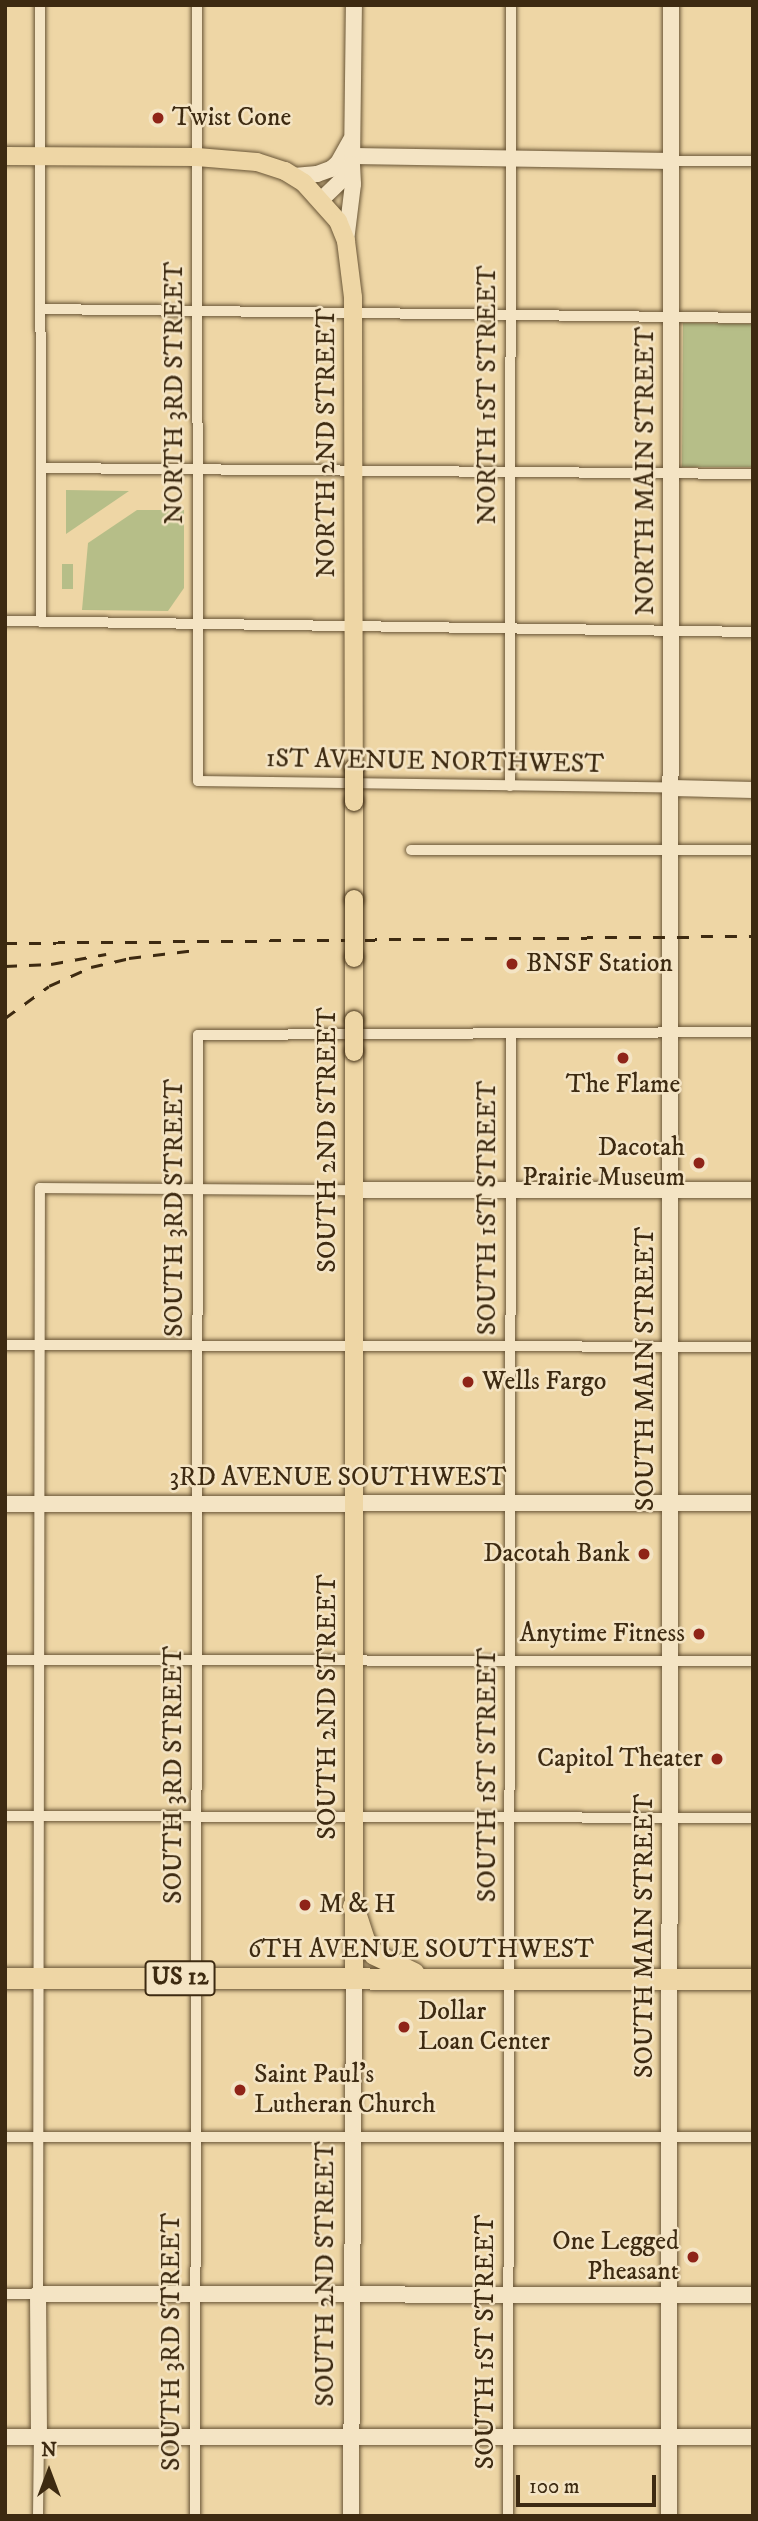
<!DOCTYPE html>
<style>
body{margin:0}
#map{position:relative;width:758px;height:2521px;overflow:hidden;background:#eed6a5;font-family:"IM FELL DW Pica",serif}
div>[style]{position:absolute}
.green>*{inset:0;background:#b6be88}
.roads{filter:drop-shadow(0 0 2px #695536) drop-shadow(0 0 2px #695536)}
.street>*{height:10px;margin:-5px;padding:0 5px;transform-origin:5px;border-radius:5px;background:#f4e4c4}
.secondary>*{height:16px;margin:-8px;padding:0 8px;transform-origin:8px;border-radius:8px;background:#f4e4c4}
.primary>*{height:18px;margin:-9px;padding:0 9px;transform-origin:9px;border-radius:9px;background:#eed6a5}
.highway>*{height:21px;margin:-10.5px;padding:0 10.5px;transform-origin:10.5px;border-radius:10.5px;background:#eed6a5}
.rail>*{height:2.5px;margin-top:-1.25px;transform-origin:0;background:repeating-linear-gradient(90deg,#3d2a11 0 12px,transparent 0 24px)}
.bridges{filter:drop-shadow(0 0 2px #3d2a11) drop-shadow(0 0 2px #3d2a11)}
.primary-bridge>*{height:18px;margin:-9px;padding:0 9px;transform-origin:9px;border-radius:9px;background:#eed6a5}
.dots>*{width:19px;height:19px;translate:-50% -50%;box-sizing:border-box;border:4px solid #f4e4c4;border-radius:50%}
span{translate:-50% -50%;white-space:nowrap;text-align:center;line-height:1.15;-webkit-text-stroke:5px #f4e4c4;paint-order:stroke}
.shield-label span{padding:2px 5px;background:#f4e4c4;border:2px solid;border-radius:5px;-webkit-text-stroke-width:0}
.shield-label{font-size:24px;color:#3d2a11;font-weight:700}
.poi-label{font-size:26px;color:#3d2a11}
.left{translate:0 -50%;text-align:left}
.right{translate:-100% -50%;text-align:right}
.street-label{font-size:26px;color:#3d2a11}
.frame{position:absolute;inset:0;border:7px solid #3d2a11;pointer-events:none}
.north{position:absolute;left:14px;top:2437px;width:70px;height:70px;-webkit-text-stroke:5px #f4e4c4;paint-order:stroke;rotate:0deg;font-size:19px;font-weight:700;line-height:28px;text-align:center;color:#3d2a11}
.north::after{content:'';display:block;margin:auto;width:24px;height:32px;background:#3d2a11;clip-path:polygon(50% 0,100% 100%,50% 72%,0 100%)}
.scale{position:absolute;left:516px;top:2475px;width:140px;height:32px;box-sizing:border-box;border:4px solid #3d2a11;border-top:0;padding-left:9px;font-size:21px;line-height:24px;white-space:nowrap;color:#3d2a11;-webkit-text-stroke:5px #f4e4c4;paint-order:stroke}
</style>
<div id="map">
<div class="green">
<div style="clip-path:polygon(683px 323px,753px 324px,753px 467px,682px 467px)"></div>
<div style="clip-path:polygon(66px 490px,129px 491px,66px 534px)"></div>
<div style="clip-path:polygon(137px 510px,184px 510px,184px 588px,168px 611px,82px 610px,88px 543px)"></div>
<div style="clip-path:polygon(62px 564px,73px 564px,73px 589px,62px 589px)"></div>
</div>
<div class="roads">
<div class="street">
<div style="left:40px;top:5px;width:617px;rotate:89.91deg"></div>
<div style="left:197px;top:5px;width:776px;rotate:89.93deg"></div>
<div style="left:198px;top:781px;width:474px;rotate:0.8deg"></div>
<div style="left:671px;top:161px;width:82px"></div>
<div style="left:41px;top:309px;width:712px;rotate:0.72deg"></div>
<div style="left:41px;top:468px;width:712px;rotate:0.48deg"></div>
<div style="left:5px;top:621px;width:748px;rotate:0.84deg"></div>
<div style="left:510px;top:786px;width:781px;rotate:-89.93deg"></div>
<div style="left:411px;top:850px;width:342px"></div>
<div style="left:5px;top:1345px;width:748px;rotate:0.15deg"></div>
<div style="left:5px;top:1660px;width:748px;rotate:0.08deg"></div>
<div style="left:5px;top:1816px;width:748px;rotate:0.15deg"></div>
<div style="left:5px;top:2137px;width:748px"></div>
<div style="left:5px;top:2294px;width:33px"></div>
<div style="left:38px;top:2294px;width:1106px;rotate:-89.9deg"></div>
<div style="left:40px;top:1188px;width:314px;rotate:0.4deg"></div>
<div style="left:38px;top:2516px;width:80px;rotate:-89.3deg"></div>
<div style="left:195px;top:2516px;width:1481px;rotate:-89.88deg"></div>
<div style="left:198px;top:1035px;width:555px;rotate:-0.31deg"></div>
<div style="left:508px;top:2516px;width:1481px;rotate:-89.88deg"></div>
</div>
<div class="secondary">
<div style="left:353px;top:156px;width:318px;rotate:0.9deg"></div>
<div style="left:294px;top:176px;width:23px;rotate:-5deg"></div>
<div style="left:317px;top:174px;width:15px;rotate:-20deg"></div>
<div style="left:331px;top:169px;width:9px;rotate:-41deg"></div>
<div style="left:338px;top:163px;width:26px;rotate:-61deg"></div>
<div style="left:322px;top:199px;width:32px;rotate:-44deg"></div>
<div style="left:345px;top:177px;width:16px;rotate:-63deg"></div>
<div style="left:352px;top:163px;width:158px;rotate:-89.3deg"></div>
<div style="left:346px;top:241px;width:57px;rotate:-83deg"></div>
<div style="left:353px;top:184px;width:20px;rotate:-93deg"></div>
<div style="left:672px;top:788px;width:81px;rotate:1.4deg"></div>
<div style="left:354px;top:1190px;width:399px"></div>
<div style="left:5px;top:1504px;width:748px;rotate:-0.08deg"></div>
<div style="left:39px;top:2436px;width:142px;rotate:-90.4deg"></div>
<div style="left:38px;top:2294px;width:715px;rotate:0.08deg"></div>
<div style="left:5px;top:2437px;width:748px"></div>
<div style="left:351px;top:2516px;width:538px;rotate:-89.68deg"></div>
<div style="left:669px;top:2516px;width:2511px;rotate:-89.95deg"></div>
</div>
<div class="primary">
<div style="left:5px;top:156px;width:192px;rotate:0.3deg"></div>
<div style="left:197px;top:157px;width:60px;rotate:4.8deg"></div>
<div style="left:257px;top:162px;width:29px;rotate:18deg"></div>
<div style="left:285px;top:171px;width:22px;rotate:32deg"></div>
<div style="left:304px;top:183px;width:51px;rotate:48.2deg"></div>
<div style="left:338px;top:221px;width:22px;rotate:68deg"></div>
<div style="left:346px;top:241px;width:56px;rotate:82.9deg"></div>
<div style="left:353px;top:297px;width:471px;rotate:89.9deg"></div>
<div style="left:354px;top:802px;width:97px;rotate:90deg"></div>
<div style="left:354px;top:958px;width:62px;rotate:90deg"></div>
<div style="left:354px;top:1978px;width:926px;rotate:-90deg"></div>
</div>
<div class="highway">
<div style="left:353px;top:1906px;width:36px;rotate:72deg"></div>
<div style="left:364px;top:1940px;width:17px;rotate:54deg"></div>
<div style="left:374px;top:1954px;width:44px;rotate:25.4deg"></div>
<div style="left:5px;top:1978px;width:748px;rotate:0.08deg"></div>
</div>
</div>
<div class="rail">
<div style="left:5px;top:943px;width:748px;rotate:-0.54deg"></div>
<div style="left:5px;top:966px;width:46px;rotate:-2.5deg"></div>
<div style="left:51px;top:964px;width:56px;rotate:-10.3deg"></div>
<div style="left:5px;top:1018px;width:54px;rotate:-36deg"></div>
<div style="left:49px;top:986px;width:46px;rotate:-24.3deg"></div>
<div style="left:91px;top:967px;width:39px;rotate:-13deg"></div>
<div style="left:129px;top:958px;width:67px;rotate:-6.8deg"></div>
</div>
<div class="bridges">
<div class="primary-bridge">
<div style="left:354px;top:768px;width:34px;rotate:90deg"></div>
<div style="left:354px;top:899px;width:59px;rotate:90deg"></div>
<div style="left:354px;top:1052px;width:32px;rotate:-90deg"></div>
</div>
</div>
<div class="dots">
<div style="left:158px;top:118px;background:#8f2418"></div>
<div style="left:512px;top:964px;background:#8f2418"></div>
<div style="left:623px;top:1058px;background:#8f2418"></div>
<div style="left:699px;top:1163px;background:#8f2418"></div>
<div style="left:468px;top:1382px;background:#8f2418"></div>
<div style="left:644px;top:1554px;background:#8f2418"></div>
<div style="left:699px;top:1634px;background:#8f2418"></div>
<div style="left:717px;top:1759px;background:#8f2418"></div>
<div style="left:305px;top:1905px;background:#8f2418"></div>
<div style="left:404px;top:2027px;background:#8f2418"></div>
<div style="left:240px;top:2090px;background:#8f2418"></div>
<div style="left:693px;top:2257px;background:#8f2418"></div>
</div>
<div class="shield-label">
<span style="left:180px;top:1978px">US 12</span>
</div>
<div class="poi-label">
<span class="left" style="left:172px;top:118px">Twist Cone</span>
<span class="left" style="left:526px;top:964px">BNSF Station</span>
<span style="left:623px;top:1085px">The Flame</span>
<span class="right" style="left:685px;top:1163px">Dacotah<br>Prairie Museum</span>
<span class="left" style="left:482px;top:1382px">Wells Fargo</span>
<span class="right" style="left:630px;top:1554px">Dacotah Bank</span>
<span class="right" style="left:685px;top:1634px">Anytime Fitness</span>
<span class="right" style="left:703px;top:1759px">Capitol Theater</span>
<span class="left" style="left:319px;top:1905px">M &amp; H</span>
<span class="left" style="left:418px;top:2027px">Dollar<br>Loan Center</span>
<span class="left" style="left:254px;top:2090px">Saint Paul's<br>Lutheran Church</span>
<span class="right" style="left:679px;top:2257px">One Legged<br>Pheasant</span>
</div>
<div class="street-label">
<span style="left:175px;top:393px;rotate:-90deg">NORTH 3RD STREET</span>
<span style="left:488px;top:395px;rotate:-90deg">NORTH 1ST STREET</span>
<span style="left:327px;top:443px;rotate:-90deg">NORTH 2ND STREET</span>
<span style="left:646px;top:471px;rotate:-90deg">NORTH MAIN STREET</span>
<span style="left:435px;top:762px;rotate:1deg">1ST AVENUE NORTHWEST</span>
<span style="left:328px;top:1140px;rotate:-90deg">SOUTH 2ND STREET</span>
<span style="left:175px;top:1208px;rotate:-90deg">SOUTH 3RD STREET</span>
<span style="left:488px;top:1208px;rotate:-90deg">SOUTH 1ST STREET</span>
<span style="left:646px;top:1369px;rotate:-90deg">SOUTH MAIN STREET</span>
<span style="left:338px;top:1478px">3RD AVENUE SOUTHWEST</span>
<span style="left:328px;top:1707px;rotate:-90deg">SOUTH 2ND STREET</span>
<span style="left:174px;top:1775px;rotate:-90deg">SOUTH 3RD STREET</span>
<span style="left:488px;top:1775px;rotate:-90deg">SOUTH 1ST STREET</span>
<span style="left:645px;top:1936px;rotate:-90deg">SOUTH MAIN STREET</span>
<span style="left:421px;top:1950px">6TH AVENUE SOUTHWEST</span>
<span style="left:326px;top:2274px;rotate:-90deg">SOUTH 2ND STREET</span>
<span style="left:172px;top:2342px;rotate:-90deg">SOUTH 3RD STREET</span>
<span style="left:486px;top:2342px;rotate:-90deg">SOUTH 1ST STREET</span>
</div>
<div class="frame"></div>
<div class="north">N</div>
<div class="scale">100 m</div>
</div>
